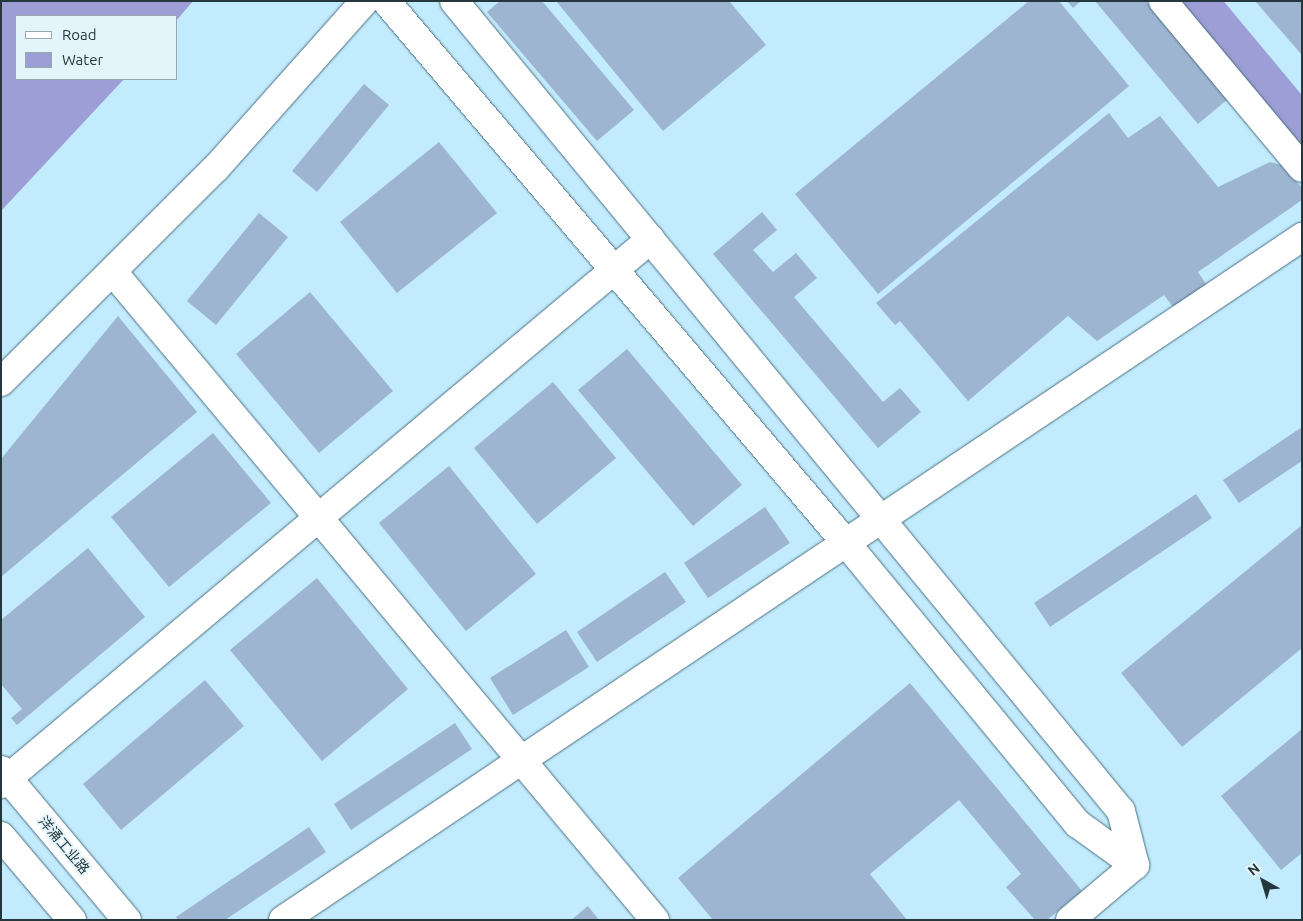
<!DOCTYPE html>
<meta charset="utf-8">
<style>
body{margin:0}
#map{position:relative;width:1303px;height:921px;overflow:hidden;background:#c2ebfd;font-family:Ubuntu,"Noto Sans SC",sans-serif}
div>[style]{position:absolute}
.water>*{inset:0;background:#9c9ed5}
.river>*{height:39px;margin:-19.5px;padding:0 19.5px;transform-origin:19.5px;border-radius:19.5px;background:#9c9ed5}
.building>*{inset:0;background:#9eb5d2}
.roads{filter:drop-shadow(0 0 1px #4b7080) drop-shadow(0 0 1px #4b7080)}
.minor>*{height:28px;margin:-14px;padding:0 14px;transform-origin:14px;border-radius:14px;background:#fff}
span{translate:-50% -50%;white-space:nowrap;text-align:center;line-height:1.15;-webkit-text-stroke:4px #e4f4fb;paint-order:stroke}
.street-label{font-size:14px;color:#25363c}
.frame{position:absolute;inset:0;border:2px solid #25363c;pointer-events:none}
.legend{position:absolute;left:15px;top:15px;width:162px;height:65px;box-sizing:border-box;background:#e4f4fb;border:1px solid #98a8af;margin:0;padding:6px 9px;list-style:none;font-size:15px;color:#25363c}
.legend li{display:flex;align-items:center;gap:10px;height:25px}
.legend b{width:25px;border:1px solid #98a8af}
.north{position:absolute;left:1238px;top:856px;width:50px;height:50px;-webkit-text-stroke:4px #e4f4fb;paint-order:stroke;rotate:321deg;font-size:14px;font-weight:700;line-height:20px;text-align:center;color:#25363c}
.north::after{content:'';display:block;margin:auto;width:18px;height:22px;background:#25363c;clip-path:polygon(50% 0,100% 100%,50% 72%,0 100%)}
</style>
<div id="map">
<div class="water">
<div style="clip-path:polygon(1px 1px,193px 1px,176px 21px,176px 16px,16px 16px,16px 79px,124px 79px,1px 211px)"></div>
</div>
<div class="river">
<div style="left:1198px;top:1px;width:163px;rotate:50.2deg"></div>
</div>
<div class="building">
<div style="clip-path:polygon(500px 1px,542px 1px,634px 110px,597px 141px,487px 12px)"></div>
<div style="clip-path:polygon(556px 1px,729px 1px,766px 45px,663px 131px)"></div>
<div style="clip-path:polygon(1029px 1px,1059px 1px,1129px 86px,878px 294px,795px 194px)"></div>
<div style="clip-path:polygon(1067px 1px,1081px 1px,1073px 8px)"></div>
<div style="clip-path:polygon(1095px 1px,1146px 1px,1228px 99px,1198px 124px)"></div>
<div style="clip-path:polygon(1255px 1px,1302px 1px,1302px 55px)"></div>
<div style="clip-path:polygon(364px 84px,389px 105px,317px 192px,292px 171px)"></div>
<div style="clip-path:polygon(1109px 113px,1128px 138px,1160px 116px,1218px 187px,1270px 162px,1282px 165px,1302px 188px,1302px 200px,1198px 272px,1208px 287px,1173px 307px,1164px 295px,1097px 341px,1068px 316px,968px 401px,900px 321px,895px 325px,876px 303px)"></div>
<div style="clip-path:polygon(439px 142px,497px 213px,397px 293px,340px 222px)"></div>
<div style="clip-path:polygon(762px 212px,777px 230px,753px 250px,773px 272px,796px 253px,817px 278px,794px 297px,883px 402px,900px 388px,921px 412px,878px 448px,713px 254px)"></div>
<div style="clip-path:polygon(259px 213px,288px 237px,216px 325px,187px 301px)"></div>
<div style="clip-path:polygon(310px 292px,393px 391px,319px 453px,236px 354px)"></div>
<div style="clip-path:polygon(118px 316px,197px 412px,1px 577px,1px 459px)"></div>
<div style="clip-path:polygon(627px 349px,742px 485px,693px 526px,578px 390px)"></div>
<div style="clip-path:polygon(553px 382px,616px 458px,537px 524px,474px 448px)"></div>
<div style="clip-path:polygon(1302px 427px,1302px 461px,1239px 503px,1223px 480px)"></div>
<div style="clip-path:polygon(213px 433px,271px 503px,169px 587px,111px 517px)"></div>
<div style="clip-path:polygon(449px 466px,536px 574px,466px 631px,379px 523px)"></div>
<div style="clip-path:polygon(1196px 494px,1212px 518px,1050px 627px,1034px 603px)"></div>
<div style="clip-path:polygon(765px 507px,790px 543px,708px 598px,684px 563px)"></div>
<div style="clip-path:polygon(1302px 525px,1302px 648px,1182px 747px,1121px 673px)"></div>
<div style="clip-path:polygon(88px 548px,145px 617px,17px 725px,11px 718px,22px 709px,1px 684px,1px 620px)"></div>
<div style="clip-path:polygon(665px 572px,686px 602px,597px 662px,577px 632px)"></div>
<div style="clip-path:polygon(317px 578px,408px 689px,322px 761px,230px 650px)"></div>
<div style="clip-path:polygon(566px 630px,589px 667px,513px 715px,490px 678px)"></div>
<div style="clip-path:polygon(205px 680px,244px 726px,121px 830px,83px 784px)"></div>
<div style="clip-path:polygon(910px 683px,1082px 891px,1047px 920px,1035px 920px,1006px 887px,1021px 874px,959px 800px,870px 874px,907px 920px,713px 920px,678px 878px)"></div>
<div style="clip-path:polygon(455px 723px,472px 749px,351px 830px,334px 804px)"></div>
<div style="clip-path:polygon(1302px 729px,1302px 853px,1281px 870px,1221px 796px)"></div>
<div style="clip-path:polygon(309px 827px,326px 852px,225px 920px,178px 920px,176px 917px)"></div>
<div style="clip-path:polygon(588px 906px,599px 920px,571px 920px)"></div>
</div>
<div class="roads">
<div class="minor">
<div style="left:386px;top:1px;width:711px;rotate:49.68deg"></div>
<div style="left:846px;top:543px;width:364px;rotate:50.5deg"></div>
<div style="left:1078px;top:824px;width:70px;rotate:35.7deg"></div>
<div style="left:454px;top:1px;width:1049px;rotate:50.53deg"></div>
<div style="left:1121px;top:811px;width:56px;rotate:75.5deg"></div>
<div style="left:1163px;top:1px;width:217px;rotate:50.2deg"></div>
<div style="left:113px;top:272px;width:845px;rotate:50.09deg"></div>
<div style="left:1px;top:382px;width:303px;rotate:-44.9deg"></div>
<div style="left:216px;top:168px;width:224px;rotate:-48.3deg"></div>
<div style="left:1px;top:770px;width:196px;rotate:50deg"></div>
<div style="left:1px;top:784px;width:848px;rotate:-39.98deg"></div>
<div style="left:1px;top:836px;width:110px;rotate:49.8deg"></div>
<div style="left:283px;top:920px;width:1227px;rotate:-33.83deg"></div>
<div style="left:1070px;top:920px;width:85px;rotate:-40.2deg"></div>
</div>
</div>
<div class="street-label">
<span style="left:64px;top:845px;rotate:50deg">洋涌工业路</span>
</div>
<div class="frame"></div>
<ul class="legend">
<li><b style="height:6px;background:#fff"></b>Road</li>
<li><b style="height:14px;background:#9c9ed5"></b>Water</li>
</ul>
<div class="north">N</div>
</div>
